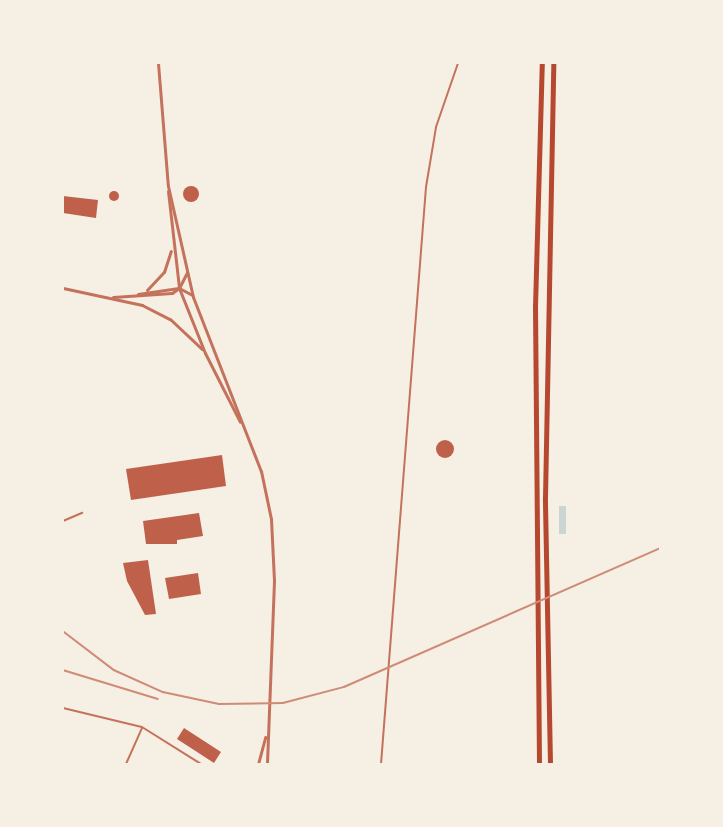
<!DOCTYPE html>
<style>
body{margin:0}
#map{position:relative;width:723px;height:827px;overflow:hidden;background:#f6efe4;font-family:Karla,sans-serif}
div>[style]{position:absolute}
.water>*{inset:0;background:#c9d6d2}
.building>*{inset:0;background:#bf614a}
.round{border-radius:50%}
.minor>*{height:2px;margin:-1px;padding:0 1px;transform-origin:1px;border-radius:1px;background:#c5725c}
.tertiary>*{height:3px;margin:-1.5px;padding:0 1.5px;transform-origin:1.5px;border-radius:1.5px;background:#c5725c}
.motorway>*{height:4.5px;margin:-2.25px;padding:0 2.25px;transform-origin:2.25px;border-radius:2.25px;background:#b5482f}
.rail>*{height:1.5px;margin:-0.75px;padding:0 0.75px;transform-origin:0.75px;border-radius:0.75px;background:#cf8b77}
span{translate:-50% -50%;white-space:nowrap;text-align:center;line-height:1.15;-webkit-text-stroke:6px #f6efe4;paint-order:stroke}
.frame{position:absolute;inset:0;border:64px solid #f6efe4;pointer-events:none}
</style>
<div id="map">
<div class="water">
<div style="clip-path:polygon(559px 506px,566px 506px,566px 534px,559px 534px)"></div>
</div>
<div class="building">
<div class="round" style="left:183px;top:186px;width:16px;height:16px"></div>
<div class="round" style="left:109px;top:191px;width:10px;height:10px"></div>
<div style="clip-path:polygon(63px 196px,98px 200px,96px 218px,63px 213px)"></div>
<div class="round" style="left:436px;top:440px;width:18px;height:18px"></div>
<div style="clip-path:polygon(222px 455px,226px 486px,131px 500px,126px 469px)"></div>
<div style="clip-path:polygon(199px 513px,203px 536px,177px 540px,177px 544px,146px 544px,143px 521px)"></div>
<div style="clip-path:polygon(148px 560px,156px 614px,145px 615px,127px 581px,123px 563px)"></div>
<div style="clip-path:polygon(198px 573px,201px 594px,169px 599px,165px 578px)"></div>
<div style="clip-path:polygon(184px 728px,221px 752px,214px 763px,177px 739px)"></div>
</div>
<div class="minor">
<div style="left:63px;top:521px;width:21px;rotate:-23deg"></div>
<div style="left:63px;top:708px;width:81px;rotate:13.5deg"></div>
<div style="left:142px;top:727px;width:70px;rotate:32.1deg"></div>
<div style="left:126px;top:764px;width:39px;rotate:-66deg"></div>
<div style="left:381px;top:764px;width:579px;rotate:-85.54deg"></div>
<div style="left:426px;top:187px;width:61px;rotate:-80.5deg"></div>
<div style="left:436px;top:127px;width:68px;rotate:-71deg"></div>
</div>
<div class="tertiary">
<div style="left:158px;top:63px;width:123px;rotate:85.4deg"></div>
<div style="left:168px;top:186px;width:114px;rotate:77.3deg"></div>
<div style="left:193px;top:297px;width:187px;rotate:68.7deg"></div>
<div style="left:261px;top:471px;width:49px;rotate:78.2deg"></div>
<div style="left:271px;top:519px;width:62px;rotate:87.2deg"></div>
<div style="left:274px;top:581px;width:183px;rotate:92.2deg"></div>
<div style="left:168px;top:191px;width:98px;rotate:83.5deg"></div>
<div style="left:179px;top:288px;width:70px;rotate:68.2deg"></div>
<div style="left:205px;top:353px;width:77px;rotate:63.1deg"></div>
<div style="left:63px;top:288px;width:81px;rotate:12.1deg"></div>
<div style="left:142px;top:305px;width:31px;rotate:27deg"></div>
<div style="left:170px;top:319px;width:44px;rotate:43.2deg"></div>
<div style="left:147px;top:290px;width:25px;rotate:-47deg"></div>
<div style="left:164px;top:272px;width:22px;rotate:-72deg"></div>
<div style="left:138px;top:294px;width:41px;rotate:-8.3deg"></div>
<div style="left:179px;top:288px;width:15px;rotate:28deg"></div>
<div style="left:113px;top:297px;width:59px;rotate:-3.9deg"></div>
<div style="left:172px;top:293px;width:9px;rotate:-36deg"></div>
<div style="left:179px;top:288px;width:18px;rotate:-63deg"></div>
<div style="left:258px;top:764px;width:28px;rotate:-75deg"></div>
</div>
<div class="motorway">
<div style="left:539px;top:764px;width:457px;rotate:-90.5deg"></div>
<div style="left:535px;top:307px;width:244px;rotate:-88.4deg"></div>
<div style="left:550px;top:764px;width:266px;rotate:-91.1deg"></div>
<div style="left:545px;top:498px;width:435px;rotate:-88.9deg"></div>
</div>
<div class="rail">
<div style="left:63px;top:631px;width:64px;rotate:37.4deg"></div>
<div style="left:114px;top:670px;width:54px;rotate:24.2deg"></div>
<div style="left:163px;top:692px;width:57px;rotate:12.1deg"></div>
<div style="left:219px;top:704px;width:64px;rotate:-0.9deg"></div>
<div style="left:283px;top:703px;width:63px;rotate:-14.7deg"></div>
<div style="left:344px;top:687px;width:345px;rotate:-23.7deg"></div>
<div style="left:63px;top:670px;width:99px;rotate:17deg"></div>
</div>
<div class="frame"></div>
</div>
